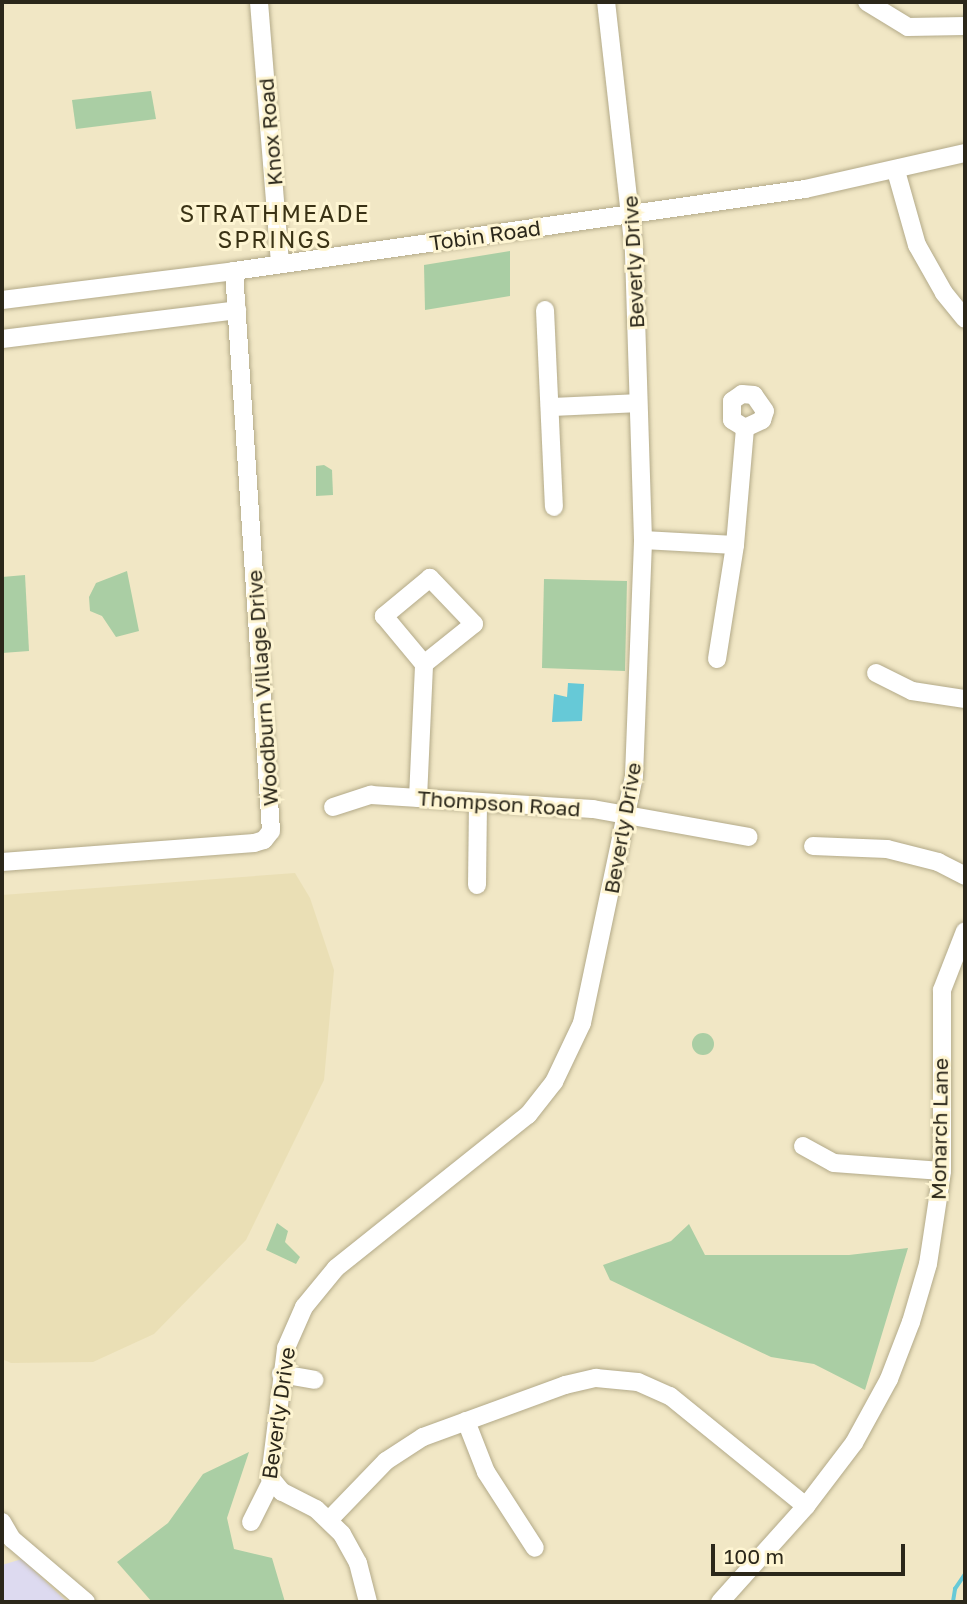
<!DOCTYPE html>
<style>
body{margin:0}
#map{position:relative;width:967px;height:1604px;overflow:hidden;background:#f1e7c5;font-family:"Golos Text",sans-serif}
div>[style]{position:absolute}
.industrial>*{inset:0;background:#dddaf0}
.built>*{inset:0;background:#eadfb5}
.green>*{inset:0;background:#aacea4}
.round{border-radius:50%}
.water>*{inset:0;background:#66c9d7}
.stream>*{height:3.5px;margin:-1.75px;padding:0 1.75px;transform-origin:1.75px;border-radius:1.75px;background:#66c9d7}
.roads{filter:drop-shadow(0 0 2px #b3aa89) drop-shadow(0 0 2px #b3aa89)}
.minor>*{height:18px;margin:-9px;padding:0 9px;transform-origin:9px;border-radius:9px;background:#fff}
span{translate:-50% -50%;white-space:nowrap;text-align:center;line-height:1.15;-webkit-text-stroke:6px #fef5d2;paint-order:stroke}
.street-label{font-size:21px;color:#2b271a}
.neighbourhood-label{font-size:23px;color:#3a3215;letter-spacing:2px}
.frame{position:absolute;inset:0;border:4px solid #2b271a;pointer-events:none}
.scale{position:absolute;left:711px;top:1544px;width:194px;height:32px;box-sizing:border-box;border:4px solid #2b271a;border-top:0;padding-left:9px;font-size:21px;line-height:24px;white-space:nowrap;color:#2b271a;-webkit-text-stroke:5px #fef5d2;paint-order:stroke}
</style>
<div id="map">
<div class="industrial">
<div style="clip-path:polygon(22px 1559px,67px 1602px,2px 1602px,2px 1565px)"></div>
</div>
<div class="built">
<div style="clip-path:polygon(295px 873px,310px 898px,334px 970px,324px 1080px,246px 1240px,154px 1334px,93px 1362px,11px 1363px,2px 1359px,2px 895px)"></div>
</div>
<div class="green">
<div style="clip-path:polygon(151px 91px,156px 119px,76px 129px,72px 100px)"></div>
<div style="clip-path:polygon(510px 251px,510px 296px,425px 310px,424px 265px)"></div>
<div style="clip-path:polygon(324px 465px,332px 470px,333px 495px,316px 496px,316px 466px)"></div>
<div style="clip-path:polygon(127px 571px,139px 631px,116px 637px,102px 616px,90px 611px,89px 597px,96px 583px)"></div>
<div style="clip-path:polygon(25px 575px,29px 651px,2px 653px,2px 577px)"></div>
<div style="clip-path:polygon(544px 579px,627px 581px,625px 671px,542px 668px)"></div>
<div class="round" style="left:692px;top:1033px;width:22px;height:22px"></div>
<div style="clip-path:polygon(277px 1223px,288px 1231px,285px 1242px,300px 1257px,296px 1264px,266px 1250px)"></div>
<div style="clip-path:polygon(689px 1224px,705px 1255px,849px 1255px,908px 1248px,865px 1390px,814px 1364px,771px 1357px,610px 1280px,603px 1265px,671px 1241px)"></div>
<div style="clip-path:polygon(249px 1452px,227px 1518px,234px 1549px,272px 1558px,285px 1602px,152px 1602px,117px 1562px,168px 1523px,203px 1474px)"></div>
</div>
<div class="water">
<div style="clip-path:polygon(568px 683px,584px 684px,582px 721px,552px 722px,554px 694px,567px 697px)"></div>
</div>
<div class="stream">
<div style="left:953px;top:1602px;width:13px;rotate:-81deg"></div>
<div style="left:955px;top:1589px;width:18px;rotate:-56deg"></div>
</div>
<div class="roads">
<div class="minor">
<div style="left:259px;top:2px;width:262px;rotate:85.4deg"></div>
<div style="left:867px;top:2px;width:48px;rotate:31.4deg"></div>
<div style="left:908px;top:27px;width:57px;rotate:-1deg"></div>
<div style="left:896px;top:171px;width:77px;rotate:74.2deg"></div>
<div style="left:917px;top:245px;width:55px;rotate:60.6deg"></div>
<div style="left:944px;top:293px;width:33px;rotate:51deg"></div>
<div style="left:2px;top:300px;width:234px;rotate:-7.1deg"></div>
<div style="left:234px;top:271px;width:577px;rotate:-8.17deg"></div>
<div style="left:805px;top:189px;width:164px;rotate:-12.7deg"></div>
<div style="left:545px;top:310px;width:197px;rotate:87.4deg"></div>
<div style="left:2px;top:339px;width:237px;rotate:-7deg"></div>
<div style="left:550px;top:407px;width:87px;rotate:-2.6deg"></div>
<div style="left:643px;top:540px;width:92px;rotate:3.1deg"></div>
<div style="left:717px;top:659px;width:115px;rotate:-81deg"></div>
<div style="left:735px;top:545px;width:117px;rotate:-85.1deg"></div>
<div style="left:745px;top:428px;width:19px;rotate:-25deg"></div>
<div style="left:762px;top:420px;width:9px;rotate:-72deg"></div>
<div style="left:765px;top:411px;width:19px;rotate:-125deg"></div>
<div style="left:754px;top:395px;width:12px;rotate:-175deg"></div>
<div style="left:742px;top:394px;width:12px;rotate:145deg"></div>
<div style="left:732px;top:401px;width:19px;rotate:90deg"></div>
<div style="left:732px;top:420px;width:15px;rotate:32deg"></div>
<div style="left:876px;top:673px;width:40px;rotate:26.6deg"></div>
<div style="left:912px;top:691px;width:54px;rotate:8.6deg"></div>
<div style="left:418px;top:798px;width:134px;rotate:-87.4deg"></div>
<div style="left:424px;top:664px;width:64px;rotate:-38.7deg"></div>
<div style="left:474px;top:624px;width:64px;rotate:-133.7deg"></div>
<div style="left:430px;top:578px;width:60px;rotate:140.4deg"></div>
<div style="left:384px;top:616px;width:62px;rotate:50.2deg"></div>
<div style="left:333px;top:807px;width:40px;rotate:-18deg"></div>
<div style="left:371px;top:795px;width:222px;rotate:3.6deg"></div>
<div style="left:593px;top:809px;width:158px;rotate:10.2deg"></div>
<div style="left:813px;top:846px;width:74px;rotate:2.3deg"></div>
<div style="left:887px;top:849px;width:53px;rotate:14.3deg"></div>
<div style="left:938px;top:862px;width:30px;rotate:27deg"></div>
<div style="left:2px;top:862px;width:253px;rotate:-4.3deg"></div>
<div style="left:254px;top:843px;width:10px;rotate:-17deg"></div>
<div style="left:264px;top:840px;width:11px;rotate:-52deg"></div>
<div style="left:271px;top:831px;width:561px;rotate:-93.78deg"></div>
<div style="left:477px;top:885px;width:83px;rotate:-89.3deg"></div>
<div style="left:803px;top:1146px;width:35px;rotate:29deg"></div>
<div style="left:834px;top:1163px;width:108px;rotate:4.2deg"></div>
<div style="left:281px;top:1374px;width:34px;rotate:10deg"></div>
<div style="left:466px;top:1421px;width:55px;rotate:68.6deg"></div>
<div style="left:486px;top:1472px;width:90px;rotate:57.2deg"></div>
<div style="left:329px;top:1520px;width:82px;rotate:-46deg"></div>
<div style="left:386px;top:1461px;width:44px;rotate:-33deg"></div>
<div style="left:423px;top:1437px;width:151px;rotate:-20.1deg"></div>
<div style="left:565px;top:1385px;width:32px;rotate:-13deg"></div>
<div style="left:596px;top:1378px;width:42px;rotate:5.4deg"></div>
<div style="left:638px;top:1382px;width:35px;rotate:24deg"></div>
<div style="left:670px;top:1396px;width:175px;rotate:39deg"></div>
<div style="left:2px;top:1522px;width:20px;rotate:60deg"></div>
<div style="left:12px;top:1539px;width:97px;rotate:40.4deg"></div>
<div style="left:251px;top:1522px;width:47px;rotate:-63.4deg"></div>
<div style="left:368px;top:1602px;width:40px;rotate:-104.4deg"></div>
<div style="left:358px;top:1563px;width:33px;rotate:-119deg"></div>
<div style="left:342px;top:1534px;width:36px;rotate:-136deg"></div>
<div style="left:316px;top:1509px;width:38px;rotate:-153deg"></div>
<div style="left:282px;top:1492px;width:19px;rotate:-129deg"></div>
<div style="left:270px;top:1477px;width:130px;rotate:-82.9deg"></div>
<div style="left:286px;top:1348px;width:45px;rotate:-66.3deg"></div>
<div style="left:304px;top:1307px;width:50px;rotate:-50.6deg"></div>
<div style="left:336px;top:1268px;width:246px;rotate:-38.6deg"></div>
<div style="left:528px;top:1115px;width:42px;rotate:-51.8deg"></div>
<div style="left:554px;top:1082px;width:65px;rotate:-64.6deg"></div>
<div style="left:582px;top:1023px;width:252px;rotate:-78.1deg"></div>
<div style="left:634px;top:776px;width:236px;rotate:-87.8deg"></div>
<div style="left:643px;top:540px;width:289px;rotate:-91.8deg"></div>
<div style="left:634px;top:251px;width:251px;rotate:-96.4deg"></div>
<div style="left:720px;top:1602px;width:129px;rotate:-48.1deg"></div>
<div style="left:806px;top:1506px;width:79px;rotate:-52.7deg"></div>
<div style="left:854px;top:1443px;width:73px;rotate:-61.3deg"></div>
<div style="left:889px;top:1379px;width:61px;rotate:-68.9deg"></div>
<div style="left:911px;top:1322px;width:60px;rotate:-73.7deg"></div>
<div style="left:928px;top:1264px;width:94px;rotate:-81.4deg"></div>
<div style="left:942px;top:1171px;width:181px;rotate:-90deg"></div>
<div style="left:942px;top:990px;width:63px;rotate:-68.7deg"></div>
</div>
</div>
<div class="street-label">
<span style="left:270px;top:132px;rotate:-95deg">Knox Road</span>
<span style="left:485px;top:235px;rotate:-8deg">Tobin Road</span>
<span style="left:633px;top:262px;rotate:-93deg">Beverly Drive</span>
<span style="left:262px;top:688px;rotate:-94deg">Woodburn Village Drive</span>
<span style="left:499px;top:803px;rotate:4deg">Thompson Road</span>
<span style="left:622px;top:828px;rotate:-80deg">Beverly Drive</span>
<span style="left:939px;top:1129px;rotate:-89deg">Monarch Lane</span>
<span style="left:278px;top:1413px;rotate:-82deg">Beverly Drive</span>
</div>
<div class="neighbourhood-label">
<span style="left:275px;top:226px">STRATHMEADE<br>SPRINGS</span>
</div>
<div class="frame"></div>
<div class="scale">100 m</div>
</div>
